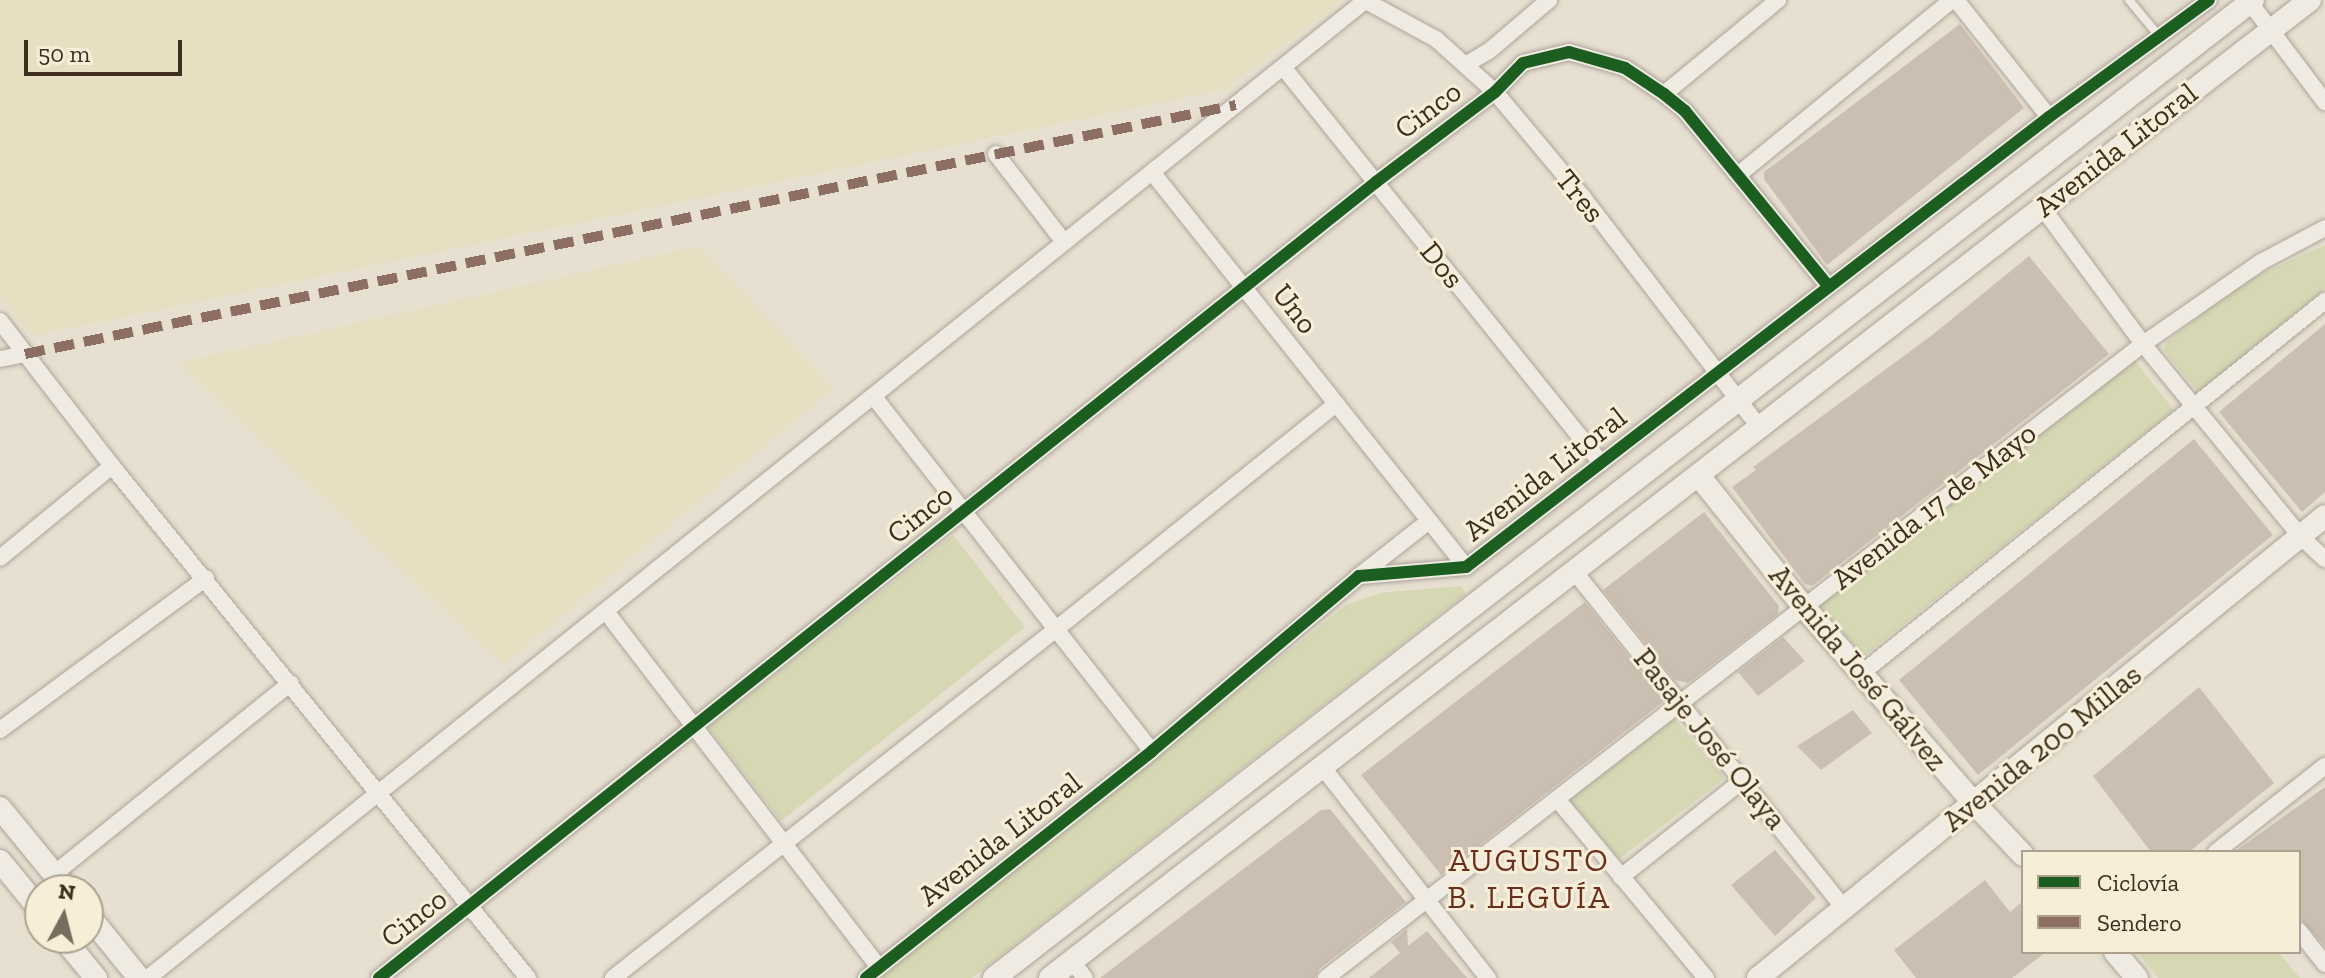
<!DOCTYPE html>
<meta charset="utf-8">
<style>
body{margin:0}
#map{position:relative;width:2325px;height:978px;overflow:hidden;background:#e7e0d1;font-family:"Zilla Slab",serif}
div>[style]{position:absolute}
.farmland>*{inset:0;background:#e6dfc2}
.green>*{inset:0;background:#d6d7b3}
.building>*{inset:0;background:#cbbfb2}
.roads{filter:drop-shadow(0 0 2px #ada599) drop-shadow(0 0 2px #ada599)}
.lane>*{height:8px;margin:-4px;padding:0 4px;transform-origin:4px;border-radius:4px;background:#efebe3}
.street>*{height:16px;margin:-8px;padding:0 8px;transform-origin:8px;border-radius:8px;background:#efebe3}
.secondary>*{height:22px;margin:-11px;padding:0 11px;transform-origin:11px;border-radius:11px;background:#efebe3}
.quiet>*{height:10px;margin-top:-5px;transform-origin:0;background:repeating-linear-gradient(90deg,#8d6e63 0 20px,transparent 0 30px)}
.cycleway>*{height:12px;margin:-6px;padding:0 6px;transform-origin:6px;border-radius:6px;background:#1b5e20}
span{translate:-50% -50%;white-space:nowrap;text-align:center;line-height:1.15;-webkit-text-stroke:6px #f7eed8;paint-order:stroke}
.street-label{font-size:30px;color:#3d2e20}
.neighbourhood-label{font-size:32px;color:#6b2e1e;letter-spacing:2px}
.legend{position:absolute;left:2021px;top:850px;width:280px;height:104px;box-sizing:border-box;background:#f7eed8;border:2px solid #ada18e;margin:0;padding:10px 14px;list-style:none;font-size:24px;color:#3d2e20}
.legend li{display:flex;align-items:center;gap:16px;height:40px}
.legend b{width:40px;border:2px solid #ada18e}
.north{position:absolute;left:24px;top:874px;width:80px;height:80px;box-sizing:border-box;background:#f7eed8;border:2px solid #ada18e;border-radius:50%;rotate:7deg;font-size:22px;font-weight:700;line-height:32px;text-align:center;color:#3d2e20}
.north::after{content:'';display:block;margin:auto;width:28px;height:36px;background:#786c5e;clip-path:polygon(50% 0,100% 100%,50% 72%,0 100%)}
.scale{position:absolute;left:24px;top:40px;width:158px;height:36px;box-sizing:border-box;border:4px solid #3d2e20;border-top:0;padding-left:10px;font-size:24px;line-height:28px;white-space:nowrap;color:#3d2e20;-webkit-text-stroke:6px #f7eed8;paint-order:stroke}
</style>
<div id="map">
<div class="farmland">
<div style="clip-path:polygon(0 0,1343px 0,1226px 89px,32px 336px,0 295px)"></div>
<div style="clip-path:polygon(699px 246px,834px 388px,504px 665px,178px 363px)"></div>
</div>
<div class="green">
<div style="clip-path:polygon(2325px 245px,2325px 289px,2199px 393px,2164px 351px,2165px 343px,2245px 281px)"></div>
<div style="clip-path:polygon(2134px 360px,2174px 410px,1864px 656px,1819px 605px)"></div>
<div style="clip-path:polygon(953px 535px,1025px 627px,781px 821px,708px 727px)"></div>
<div style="clip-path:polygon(1461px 586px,1466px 594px,972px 978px,879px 978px,1346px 605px,1380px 593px)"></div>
<div style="clip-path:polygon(1674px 718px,1725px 778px,1619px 859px,1569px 799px)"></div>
<div style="clip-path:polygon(2137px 952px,2278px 952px,2300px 978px,2158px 978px)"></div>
</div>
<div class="building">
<div style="clip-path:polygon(1960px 24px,2024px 108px,1827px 265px,1764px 179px,1764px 172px)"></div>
<div style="clip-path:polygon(2029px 256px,2109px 354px,1812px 586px,1805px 584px,1732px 487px,1756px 470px,1753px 467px,1931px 336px)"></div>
<div style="clip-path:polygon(2325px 324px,2325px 492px,2302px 512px,2219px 412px)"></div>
<div style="clip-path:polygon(2194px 439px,2273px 535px,1978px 775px,1899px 680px)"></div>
<div style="clip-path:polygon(1704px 512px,1779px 606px,1778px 614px,1688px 683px,1675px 680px,1603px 590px)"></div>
<div style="clip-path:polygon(1585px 602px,1664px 701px,1441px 875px,1361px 775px)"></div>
<div style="clip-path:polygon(1783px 637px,1805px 661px,1758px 696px,1738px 672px)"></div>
<div style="clip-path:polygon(2199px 687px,2274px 783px,2189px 852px,2151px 852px,2093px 776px)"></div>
<div style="clip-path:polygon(1853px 710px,1872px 733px,1821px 770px,1797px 746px)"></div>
<div style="clip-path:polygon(2325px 787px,2325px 946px,2299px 918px,2299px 852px,2234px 852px)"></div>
<div style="clip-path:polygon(1330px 809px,1406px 902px,1319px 969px,1315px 978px,1100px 978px,1321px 810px)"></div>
<div style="clip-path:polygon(1775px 850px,1816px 898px,1775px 936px,1731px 885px)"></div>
<div style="clip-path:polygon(1985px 880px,2010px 912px,2023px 901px,2023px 952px,2046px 952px,2012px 978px,1916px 978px,1894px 950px)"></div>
<div style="clip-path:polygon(1407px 929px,1408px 946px,1427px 931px,1467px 978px,1369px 978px,1400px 953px,1391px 942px)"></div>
</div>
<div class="roads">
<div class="lane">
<div style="left:2129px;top:0;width:47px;rotate:50.2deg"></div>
</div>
<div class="street">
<div style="left:1956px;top:0;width:149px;rotate:51.5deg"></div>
<div style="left:2248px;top:0;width:128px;rotate:53deg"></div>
<div style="left:1366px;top:1px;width:80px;rotate:28.5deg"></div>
<div style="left:1436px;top:39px;width:79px;rotate:41.9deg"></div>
<div style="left:1495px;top:92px;width:136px;rotate:50.1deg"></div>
<div style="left:1582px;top:196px;width:292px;rotate:52.5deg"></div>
<div style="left:1467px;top:64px;width:26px;rotate:-31deg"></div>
<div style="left:1489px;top:51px;width:79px;rotate:-40.4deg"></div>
<div style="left:1283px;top:67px;width:508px;rotate:51.23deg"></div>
<div style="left:1664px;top:94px;width:148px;rotate:-39.5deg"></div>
<div style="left:996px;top:154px;width:111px;rotate:52.3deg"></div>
<div style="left:1152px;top:172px;width:505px;rotate:51.52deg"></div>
<div style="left:1738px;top:175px;width:276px;rotate:-39.3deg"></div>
<div style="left:2042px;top:207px;width:170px;rotate:53.6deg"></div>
<div style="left:2143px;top:344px;width:248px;rotate:50.7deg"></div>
<div style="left:2300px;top:536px;width:34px;rotate:43deg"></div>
<div style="left:0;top:321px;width:183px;rotate:52.3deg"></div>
<div style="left:112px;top:466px;width:660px;rotate:50.91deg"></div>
<div style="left:0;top:359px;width:25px;rotate:-11deg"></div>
<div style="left:874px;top:397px;width:450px;rotate:51.9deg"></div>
<div style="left:0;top:558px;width:145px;rotate:-39.4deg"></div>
<div style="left:1574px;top:571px;width:433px;rotate:51.3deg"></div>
<div style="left:1359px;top:576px;width:89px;rotate:-38.2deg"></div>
<div style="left:607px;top:613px;width:447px;rotate:52.5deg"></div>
<div style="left:1863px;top:672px;width:593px;rotate:-38.77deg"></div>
<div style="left:0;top:730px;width:256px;rotate:-36.4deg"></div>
<div style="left:1324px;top:769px;width:266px;rotate:51.9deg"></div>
<div style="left:1557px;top:799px;width:233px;rotate:50.2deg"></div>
<div style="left:2216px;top:852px;width:139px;rotate:-38.3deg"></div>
<div style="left:54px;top:874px;width:304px;rotate:-38.9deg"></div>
<div style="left:1621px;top:877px;width:156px;rotate:-38.5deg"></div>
<div style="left:2299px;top:931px;width:42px;rotate:51.8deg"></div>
<div style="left:1072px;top:961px;width:21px;rotate:53deg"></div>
<div style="left:148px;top:978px;width:1562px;rotate:-38.76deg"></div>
<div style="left:379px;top:978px;width:1276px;rotate:-38.6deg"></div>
<div style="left:1376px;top:182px;width:149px;rotate:-37.1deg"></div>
<div style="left:1495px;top:92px;width:40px;rotate:-46deg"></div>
<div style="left:1523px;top:63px;width:47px;rotate:-13.4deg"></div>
<div style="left:1569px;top:52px;width:58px;rotate:15.9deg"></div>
<div style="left:1625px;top:68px;width:47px;rotate:33.7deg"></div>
<div style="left:1664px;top:94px;width:27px;rotate:39deg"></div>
<div style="left:1685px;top:111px;width:227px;rotate:50.7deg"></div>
<div style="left:613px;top:978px;width:563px;rotate:-38.21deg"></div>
<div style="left:1055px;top:630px;width:361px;rotate:-38.8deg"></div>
<div style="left:866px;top:978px;width:365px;rotate:-38.4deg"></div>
<div style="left:1152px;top:751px;width:271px;rotate:-40.2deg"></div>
<div style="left:1359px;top:576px;width:107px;rotate:-4.8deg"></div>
<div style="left:1466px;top:567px;width:736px;rotate:-37.66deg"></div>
<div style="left:2049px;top:117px;width:198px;rotate:-36.2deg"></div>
<div style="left:1326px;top:978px;width:1034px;rotate:-37.81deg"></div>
<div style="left:2143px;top:344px;width:144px;rotate:-34.8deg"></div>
<div style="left:2261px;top:262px;width:72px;rotate:-28deg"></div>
</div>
<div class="secondary">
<div style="left:1699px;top:476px;width:168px;rotate:51.3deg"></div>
<div style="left:1804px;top:607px;width:259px;rotate:49.1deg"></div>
<div style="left:1974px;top:803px;width:71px;rotate:46.7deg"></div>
<div style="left:0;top:808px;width:106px;rotate:50.7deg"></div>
<div style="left:0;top:861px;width:63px;rotate:50.8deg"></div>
<div style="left:88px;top:915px;width:81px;rotate:51deg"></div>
<div style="left:63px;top:938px;width:52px;rotate:50.5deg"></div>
<div style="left:2115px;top:952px;width:34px;rotate:50deg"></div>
<div style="left:994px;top:978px;width:1594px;rotate:-37.84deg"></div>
<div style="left:1050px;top:978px;width:1595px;rotate:-37.82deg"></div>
<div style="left:1758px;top:978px;width:731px;rotate:-39.17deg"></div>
</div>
</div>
<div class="quiet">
<div style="left:25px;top:354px;width:1236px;rotate:-11.62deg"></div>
</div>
<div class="cycleway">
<div style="left:379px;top:978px;width:1276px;rotate:-38.6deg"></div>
<div style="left:1376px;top:182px;width:149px;rotate:-37.1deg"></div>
<div style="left:1495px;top:92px;width:40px;rotate:-46deg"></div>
<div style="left:1523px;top:63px;width:47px;rotate:-13.4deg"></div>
<div style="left:1569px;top:52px;width:58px;rotate:15.9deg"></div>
<div style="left:1625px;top:68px;width:47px;rotate:33.7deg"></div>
<div style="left:1664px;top:94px;width:27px;rotate:39deg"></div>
<div style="left:1685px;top:111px;width:227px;rotate:50.7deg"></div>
<div style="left:866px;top:978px;width:365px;rotate:-38.4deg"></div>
<div style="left:1152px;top:751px;width:271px;rotate:-40.2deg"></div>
<div style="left:1359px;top:576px;width:107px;rotate:-4.8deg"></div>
<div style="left:1466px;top:567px;width:736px;rotate:-37.66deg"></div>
<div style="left:2049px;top:117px;width:198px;rotate:-36.2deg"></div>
</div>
<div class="street-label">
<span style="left:1428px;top:110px;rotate:-37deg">Cinco</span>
<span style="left:2116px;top:150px;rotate:-38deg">Avenida Litoral</span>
<span style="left:1580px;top:196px;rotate:51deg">Tres</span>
<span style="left:1442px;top:265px;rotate:51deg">Dos</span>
<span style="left:1295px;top:309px;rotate:52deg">Uno</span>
<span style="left:1545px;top:474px;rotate:-38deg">Avenida Litoral</span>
<span style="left:1934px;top:506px;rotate:-38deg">Avenida 17 de Mayo</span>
<span style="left:920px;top:514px;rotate:-39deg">Cinco</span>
<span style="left:1858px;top:668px;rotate:50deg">Avenida José Gálvez</span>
<span style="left:1710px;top:739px;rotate:51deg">Pasaje José Olaya</span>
<span style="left:2042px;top:748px;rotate:-39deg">Avenida 200 Millas</span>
<span style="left:1000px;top:839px;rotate:-38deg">Avenida Litoral</span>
<span style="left:414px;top:918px;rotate:-38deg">Cinco</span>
</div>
<div class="neighbourhood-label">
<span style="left:1529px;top:879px">AUGUSTO<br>B. LEGUÍA</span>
</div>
<ul class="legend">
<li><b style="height:10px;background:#1b5e20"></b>Ciclovía</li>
<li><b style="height:10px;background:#8d6e63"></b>Sendero</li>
</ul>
<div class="north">N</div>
<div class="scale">50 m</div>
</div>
